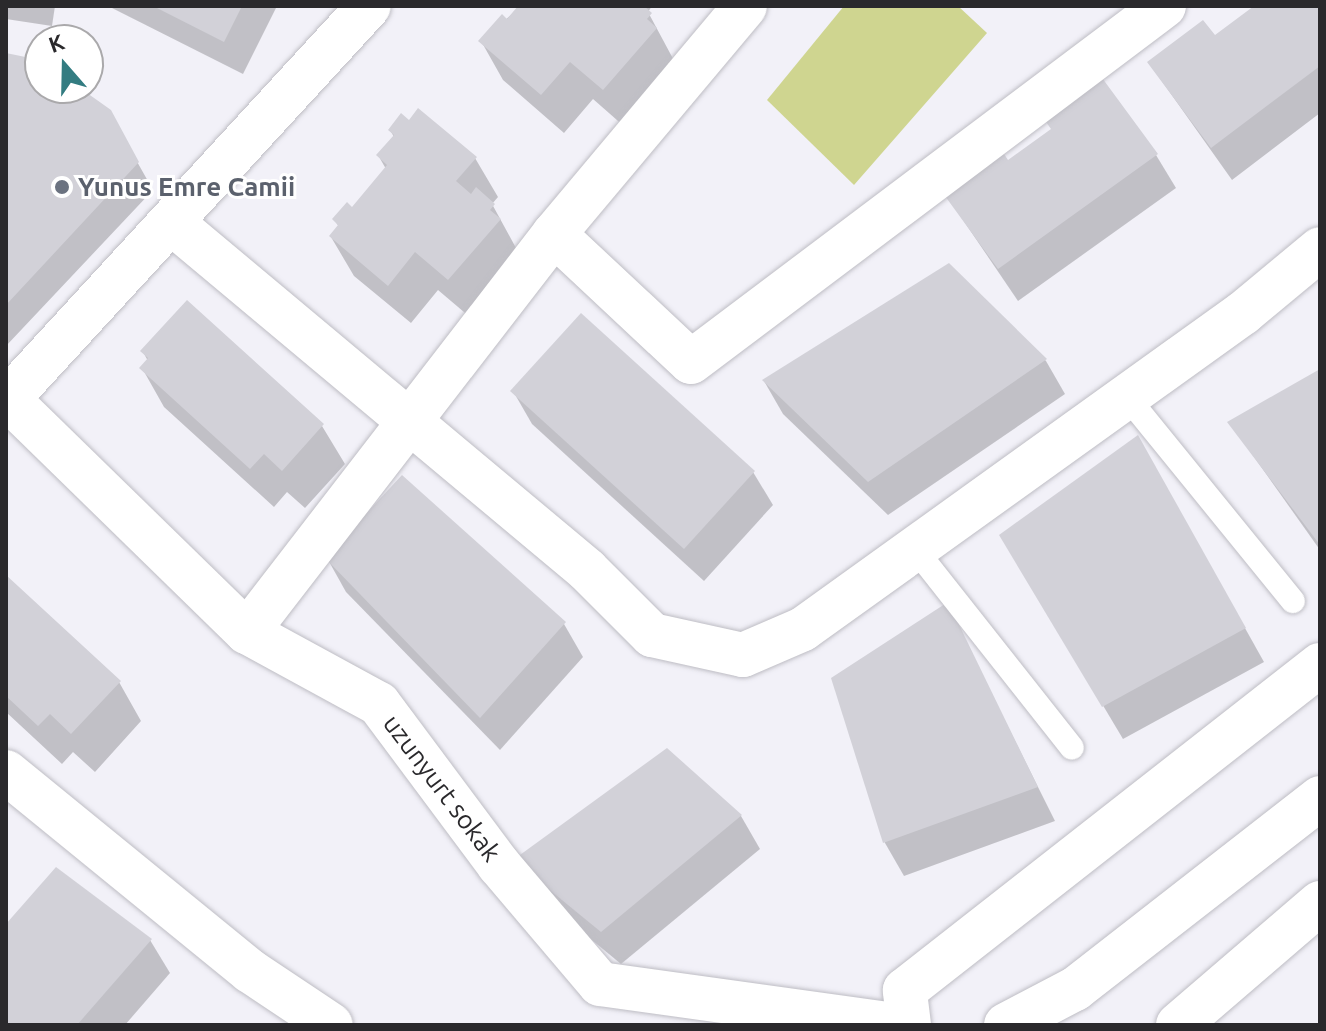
<!DOCTYPE html>
<style>
body{margin:0}
#map{position:relative;width:1326px;height:1031px;overflow:hidden;background:#f2f1f8;font-family:Ubuntu,sans-serif}
div>[style]{position:absolute}
.green>*{inset:0;background:#cfd590}
.shadow>*{inset:0;background:#0003}
.building>*{inset:0;background:#d2d1d8}
.roads{filter:drop-shadow(0 0 2px #bebdc4) drop-shadow(0 0 2px #bebdc4)}
.lane>*{height:24px;margin:-12px;padding:0 12px;transform-origin:12px;border-radius:12px;background:#fff}
.street>*{height:44px;margin:-22px;padding:0 22px;transform-origin:22px;border-radius:22px;background:#fff}
.secondary>*{height:44px;margin:-22px;padding:0 22px;transform-origin:22px;border-radius:22px;background:#fff}
.dots>*{width:22px;height:22px;translate:-50% -50%;box-sizing:border-box;border:4px solid #fff;border-radius:50%}
span{translate:-50% -50%;white-space:nowrap;text-align:center;line-height:1.15;-webkit-text-stroke:6px #fff;paint-order:stroke}
.worship-label{font-size:26px;color:#5b616d;font-weight:700}
.left{translate:0 -50%;text-align:left}
.street-label{font-size:26px;color:#2a292c}
.frame{position:absolute;inset:0;border:8px solid #2a292c;pointer-events:none}
.north{position:absolute;left:24px;top:24px;width:80px;height:80px;box-sizing:border-box;background:#fff;border:2px solid #aaa9ab;border-radius:50%;rotate:340deg;font-size:22px;font-weight:700;line-height:32px;text-align:center;color:#2a292c}
.north::after{content:'';display:block;margin:auto;width:28px;height:36px;background:#337c81;clip-path:polygon(50% 0,100% 100%,50% 72%,0 100%)}
</style>
<div id="map">
<div class="green">
<div style="clip-path:polygon(844px 6px,958px 6px,987px 33px,854px 185px,767px 100px)"></div>
</div>
<div class="shadow">
<div style="clip-path:polygon(6px 6px,55px 6px,52px 26px,6px 19px)"></div>
<div style="clip-path:polygon(108px 6px,277px 6px,243px 74px)"></div>
<div style="clip-path:polygon(521px 6px,652px 6px,648px 12px,678px 68px,626px 128px,593px 99px,564px 133px,503px 80px,481px 41px)"></div>
<div style="clip-path:polygon(1258px 6px,1320px 6px,1320px 113px,1232px 180px,1149px 63px,1215px 38px)"></div>
<div style="clip-path:polygon(6px 55px,40px 62px,40px 88px,77px 88px,109px 112px,153px 190px,6px 346px)"></div>
<div style="clip-path:polygon(390px 130px,475px 158px,498px 197px,492px 204px,522px 259px,471px 318px,438px 290px,411px 323px,354px 276px,331px 237px,339px 227px,334px 219px,352px 210px,386px 169px,378px 155px,394px 137px)"></div>
<div style="clip-path:polygon(1156px 155px,1176px 188px,1018px 301px,940px 186px)"></div>
<div style="clip-path:polygon(949px 266px,1046px 361px,1065px 394px,888px 515px,783px 414px,764px 381px)"></div>
<div style="clip-path:polygon(143px 352px,322px 426px,345px 464px,305px 508px,287px 492px,274px 507px,164px 407px,142px 368px,148px 361px)"></div>
<div style="clip-path:polygon(1320px 372px,1320px 550px,1230px 423px)"></div>
<div style="clip-path:polygon(513px 391px,753px 472px,773px 505px,704px 581px,532px 424px)"></div>
<div style="clip-path:polygon(1157px 471px,1264px 662px,1123px 739px,1021px 568px)"></div>
<div style="clip-path:polygon(327px 558px,564px 624px,583px 657px,500px 750px,346px 592px)"></div>
<div style="clip-path:polygon(6px 577px,119px 682px,141px 721px,95px 772px,73px 752px,62px 764px,6px 712px)"></div>
<div style="clip-path:polygon(947px 605px,1055px 821px,904px 876px,885px 843px,834px 679px)"></div>
<div style="clip-path:polygon(667px 750px,741px 816px,760px 849px,621px 964px,535px 893px)"></div>
<div style="clip-path:polygon(6px 927px,150px 940px,170px 973px,125px 1025px,6px 1025px)"></div>
</div>
<div class="building">
<div style="clip-path:polygon(153px 6px,242px 6px,224px 42px)"></div>
<div style="clip-path:polygon(518px 6px,644px 6px,652px 13px,647px 19px,657px 28px,603px 90px,570px 62px,541px 95px,478px 41px,502px 14px,507px 19px)"></div>
<div style="clip-path:polygon(1254px 6px,1320px 6px,1320px 66px,1211px 148px,1147px 62px,1203px 20px,1215px 35px)"></div>
<div style="clip-path:polygon(6px 53px,40px 60px,40px 88px,80px 88px,111px 110px,139px 162px,6px 305px)"></div>
<div style="clip-path:polygon(1097px 71px,1158px 154px,998px 269px,937px 185px,996px 142px,1008px 160px,1051px 129px,1039px 112px)"></div>
<div style="clip-path:polygon(418px 108px,477px 157px,456px 181px,471px 194px,476px 187px,495px 204px,490px 210px,501px 219px,448px 280px,415px 252px,388px 286px,329px 236px,338px 225px,332px 219px,347px 202px,352px 207px,387px 165px,376px 155px,394px 135px,388px 130px,401px 113px,409px 120px)"></div>
<div style="clip-path:polygon(949px 263px,1047px 359px,868px 482px,762px 380px)"></div>
<div style="clip-path:polygon(187px 300px,324px 424px,282px 471px,264px 454px,250px 469px,139px 368px,148px 358px,140px 351px)"></div>
<div style="clip-path:polygon(581px 313px,755px 471px,684px 549px,510px 391px)"></div>
<div style="clip-path:polygon(1320px 369px,1320px 545px,1227px 422px)"></div>
<div style="clip-path:polygon(1138px 435px,1246px 628px,1102px 707px,999px 535px)"></div>
<div style="clip-path:polygon(402px 475px,566px 622px,480px 718px,325px 558px)"></div>
<div style="clip-path:polygon(6px 575px,121px 681px,71px 734px,50px 714px,38px 726px,6px 696px)"></div>
<div style="clip-path:polygon(948px 602px,1038px 787px,883px 843px,831px 678px)"></div>
<div style="clip-path:polygon(667px 748px,742px 815px,601px 932px,513px 860px)"></div>
<div style="clip-path:polygon(56px 867px,152px 939px,77px 1025px,6px 1025px,6px 924px)"></div>
</div>
<div class="roads">
<div class="lane">
<div style="left:1127px;top:397px;width:263px;rotate:50.9deg"></div>
<div style="left:915px;top:549px;width:253px;rotate:51.7deg"></div>
</div>
<div class="street">
<div style="left:171px;top:222px;width:542px;rotate:39.91deg"></div>
<div style="left:587px;top:570px;width:92px;rotate:45deg"></div>
<div style="left:652px;top:635px;width:93px;rotate:12.4deg"></div>
<div style="left:743px;top:655px;width:65px;rotate:-23.4deg"></div>
<div style="left:803px;top:629px;width:542px;rotate:-35.69deg"></div>
<div style="left:1243px;top:313px;width:100px;rotate:-39.7deg"></div>
<div style="left:554px;top:234px;width:187px;rotate:43.1deg"></div>
<div style="left:691px;top:362px;width:592px;rotate:-36.97deg"></div>
<div style="left:8px;top:399px;width:334px;rotate:44.3deg"></div>
<div style="left:247px;top:632px;width:150px;rotate:28.6deg"></div>
<div style="left:379px;top:704px;width:201px;rotate:53.3deg"></div>
<div style="left:499px;top:865px;width:156px;rotate:49.7deg"></div>
<div style="left:600px;top:984px;width:298px;rotate:7.9deg"></div>
<div style="left:247px;top:632px;width:503px;rotate:-52.35deg"></div>
<div style="left:554px;top:234px;width:297px;rotate:-50deg"></div>
<div style="left:6px;top:772px;width:315px;rotate:39.2deg"></div>
<div style="left:250px;top:971px;width:97px;rotate:33.7deg"></div>
<div style="left:909px;top:1025px;width:35px;rotate:-97deg"></div>
<div style="left:905px;top:990px;width:527px;rotate:-38.07deg"></div>
<div style="left:1006px;top:1025px;width:78px;rotate:-27.6deg"></div>
<div style="left:1075px;top:989px;width:311px;rotate:-37.9deg"></div>
<div style="left:1178px;top:1025px;width:187px;rotate:-40.7deg"></div>
</div>
<div class="secondary">
<div style="left:6px;top:401px;width:536px;rotate:-47.42deg"></div>
</div>
</div>
<div class="dots">
<div style="left:62px;top:187px;background:#6b7280"></div>
</div>
<div class="worship-label">
<span class="left" style="left:78px;top:187px">Yunus Emre Camii</span>
</div>
<div class="street-label">
<span style="left:442px;top:788px;rotate:53deg">uzunyurt sokak</span>
</div>
<div class="frame"></div>
<div class="north">K</div>
</div>
